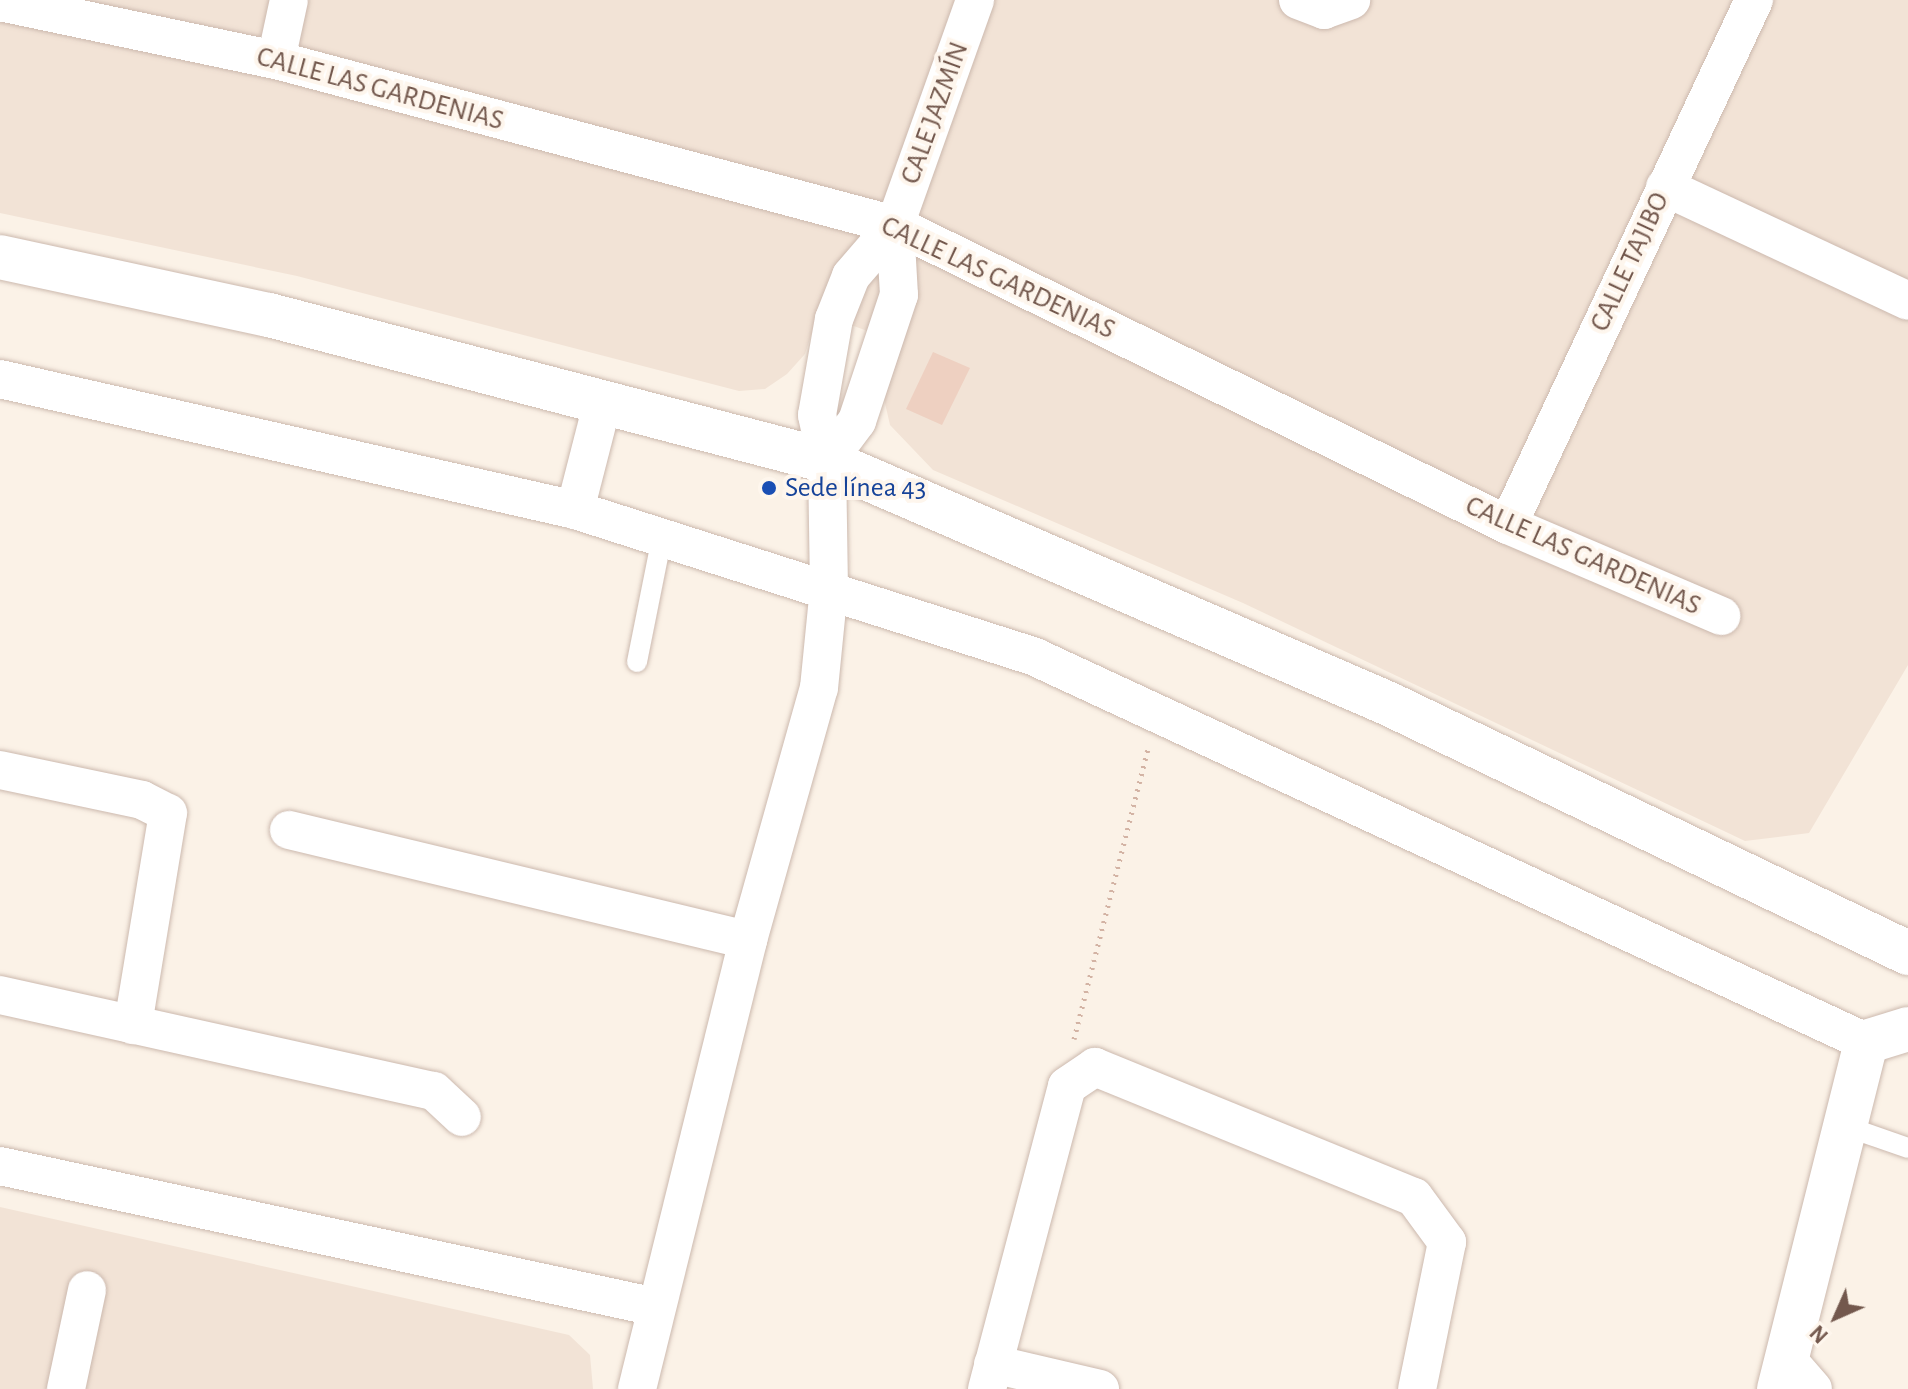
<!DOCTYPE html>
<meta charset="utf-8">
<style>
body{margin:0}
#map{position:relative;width:1908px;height:1389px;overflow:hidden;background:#fbf2e7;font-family:"Alegreya Sans",sans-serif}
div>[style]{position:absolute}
.residential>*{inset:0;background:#f2e3d6}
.building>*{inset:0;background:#eed0c1}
.path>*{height:5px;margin-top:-2.5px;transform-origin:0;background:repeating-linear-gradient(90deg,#d3b3a4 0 2px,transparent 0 8px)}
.roads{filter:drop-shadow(0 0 2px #ccb9ae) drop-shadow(0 0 2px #ccb9ae)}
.service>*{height:20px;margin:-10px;padding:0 10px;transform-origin:10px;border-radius:10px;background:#fff}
.minor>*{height:38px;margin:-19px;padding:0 19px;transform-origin:19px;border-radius:19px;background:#fff}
.tertiary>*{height:44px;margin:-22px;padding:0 22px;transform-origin:22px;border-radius:22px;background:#fff}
.dots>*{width:22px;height:22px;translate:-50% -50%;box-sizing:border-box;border:4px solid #fef6ed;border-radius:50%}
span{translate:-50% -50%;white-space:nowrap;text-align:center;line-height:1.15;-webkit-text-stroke:8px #fef6ed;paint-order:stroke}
.street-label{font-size:28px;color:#73584d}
.transit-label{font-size:28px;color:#164399}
.left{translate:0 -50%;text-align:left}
.north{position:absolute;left:1796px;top:1277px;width:80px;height:80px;-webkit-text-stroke:6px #fef6ed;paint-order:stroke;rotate:225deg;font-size:22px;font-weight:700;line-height:32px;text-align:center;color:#73584d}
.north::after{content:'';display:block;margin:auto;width:28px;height:36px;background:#73584d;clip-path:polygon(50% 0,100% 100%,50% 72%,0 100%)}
</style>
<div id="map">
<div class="residential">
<div style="clip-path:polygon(0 0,1908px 0,1908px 665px,1809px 833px,1745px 841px,1243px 603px,933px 470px,890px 425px,882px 390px,895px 341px,818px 313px,805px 354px,787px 374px,765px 389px,739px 391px,297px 276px,0 213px)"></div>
<div style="clip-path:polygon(0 1207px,569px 1335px,590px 1355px,593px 1389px,0 1389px)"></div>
</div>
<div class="building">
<div style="clip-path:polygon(933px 352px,970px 368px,942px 425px,906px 409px)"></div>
</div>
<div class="path">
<div style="left:1074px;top:1039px;width:300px;rotate:-75.7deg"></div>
</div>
<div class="roads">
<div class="service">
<div style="left:637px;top:662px;width:127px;rotate:-78.7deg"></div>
<div style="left:1845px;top:1126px;width:67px;rotate:19.2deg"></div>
</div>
<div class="minor">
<div style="left:1298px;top:0;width:28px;rotate:21deg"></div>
<div style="left:1324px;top:10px;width:29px;rotate:-20deg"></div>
<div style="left:0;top:2px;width:282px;rotate:11.9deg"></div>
<div style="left:276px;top:60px;width:641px;rotate:14.93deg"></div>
<div style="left:895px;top:225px;width:682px;rotate:26.08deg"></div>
<div style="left:1508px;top:525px;width:232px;rotate:23.1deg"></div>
<div style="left:276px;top:60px;width:61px;rotate:-77.8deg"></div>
<div style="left:1665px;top:187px;width:268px;rotate:25.1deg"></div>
<div style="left:0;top:379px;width:590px;rotate:12.83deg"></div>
<div style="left:575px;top:510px;width:483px;rotate:17.7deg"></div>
<div style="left:1035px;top:657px;width:916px;rotate:24.86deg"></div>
<div style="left:827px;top:461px;width:50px;rotate:-53.1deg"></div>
<div style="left:857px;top:421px;width:133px;rotate:-71.6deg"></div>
<div style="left:899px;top:295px;width:70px;rotate:-93.3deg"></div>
<div style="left:575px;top:510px;width:113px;rotate:-75.6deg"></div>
<div style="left:1508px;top:525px;width:580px;rotate:-64.89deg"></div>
<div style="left:0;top:770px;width:145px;rotate:11.9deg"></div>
<div style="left:142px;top:800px;width:29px;rotate:27deg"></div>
<div style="left:168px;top:813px;width:215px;rotate:99.4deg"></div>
<div style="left:289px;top:830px;width:472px;rotate:13.5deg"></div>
<div style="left:0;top:995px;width:444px;rotate:12.5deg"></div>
<div style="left:434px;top:1091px;width:38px;rotate:43deg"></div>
<div style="left:0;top:1166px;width:671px;rotate:12.13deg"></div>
<div style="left:1786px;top:1358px;width:41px;rotate:48.9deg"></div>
<div style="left:993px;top:1364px;width:110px;rotate:13.2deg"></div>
<div style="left:66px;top:1389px;width:101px;rotate:-78deg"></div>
<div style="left:637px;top:1389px;width:463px;rotate:-76.1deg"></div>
<div style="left:748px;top:940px;width:262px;rotate:-74.3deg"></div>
<div style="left:819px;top:688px;width:100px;rotate:-84.3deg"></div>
<div style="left:829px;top:588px;width:127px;rotate:-90.9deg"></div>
<div style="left:827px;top:461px;width:47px;rotate:-102.3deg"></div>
<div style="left:817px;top:415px;width:97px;rotate:-80deg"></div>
<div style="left:834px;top:319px;width:46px;rotate:-68.4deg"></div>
<div style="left:851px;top:276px;width:67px;rotate:-49.2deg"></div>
<div style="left:895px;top:225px;width:239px;rotate:-70.4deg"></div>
<div style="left:987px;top:1389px;width:313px;rotate:-75.2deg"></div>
<div style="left:1067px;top:1086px;width:34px;rotate:-34deg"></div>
<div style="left:1095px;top:1067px;width:344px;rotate:22.2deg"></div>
<div style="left:1414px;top:1197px;width:56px;rotate:53.7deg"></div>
<div style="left:1447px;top:1242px;width:150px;rotate:101.5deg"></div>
</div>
<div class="tertiary">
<div style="left:0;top:257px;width:275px;rotate:12.2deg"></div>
<div style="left:269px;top:315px;width:577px;rotate:14.66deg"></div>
<div style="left:827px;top:461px;width:612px;rotate:23.38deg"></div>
<div style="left:1389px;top:704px;width:576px;rotate:25.63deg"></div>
<div style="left:1779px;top:1389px;width:358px;rotate:-75.9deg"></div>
<div style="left:1866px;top:1042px;width:44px;rotate:-17.2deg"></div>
</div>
</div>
<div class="dots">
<div style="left:769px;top:488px;background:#1a4fb4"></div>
</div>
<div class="street-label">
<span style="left:380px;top:89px;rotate:15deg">CALLE LAS GARDENIAS</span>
<span style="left:935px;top:113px;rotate:-70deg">CALE JAZMÍN</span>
<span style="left:1630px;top:262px;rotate:-65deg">CALLE TAJIBO</span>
<span style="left:998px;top:278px;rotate:25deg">CALLE LAS GARDENIAS</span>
<span style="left:1583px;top:556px;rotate:24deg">CALLE LAS GARDENIAS</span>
</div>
<div class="transit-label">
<span class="left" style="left:785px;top:488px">Sede línea 43</span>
</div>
<div class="north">N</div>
</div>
